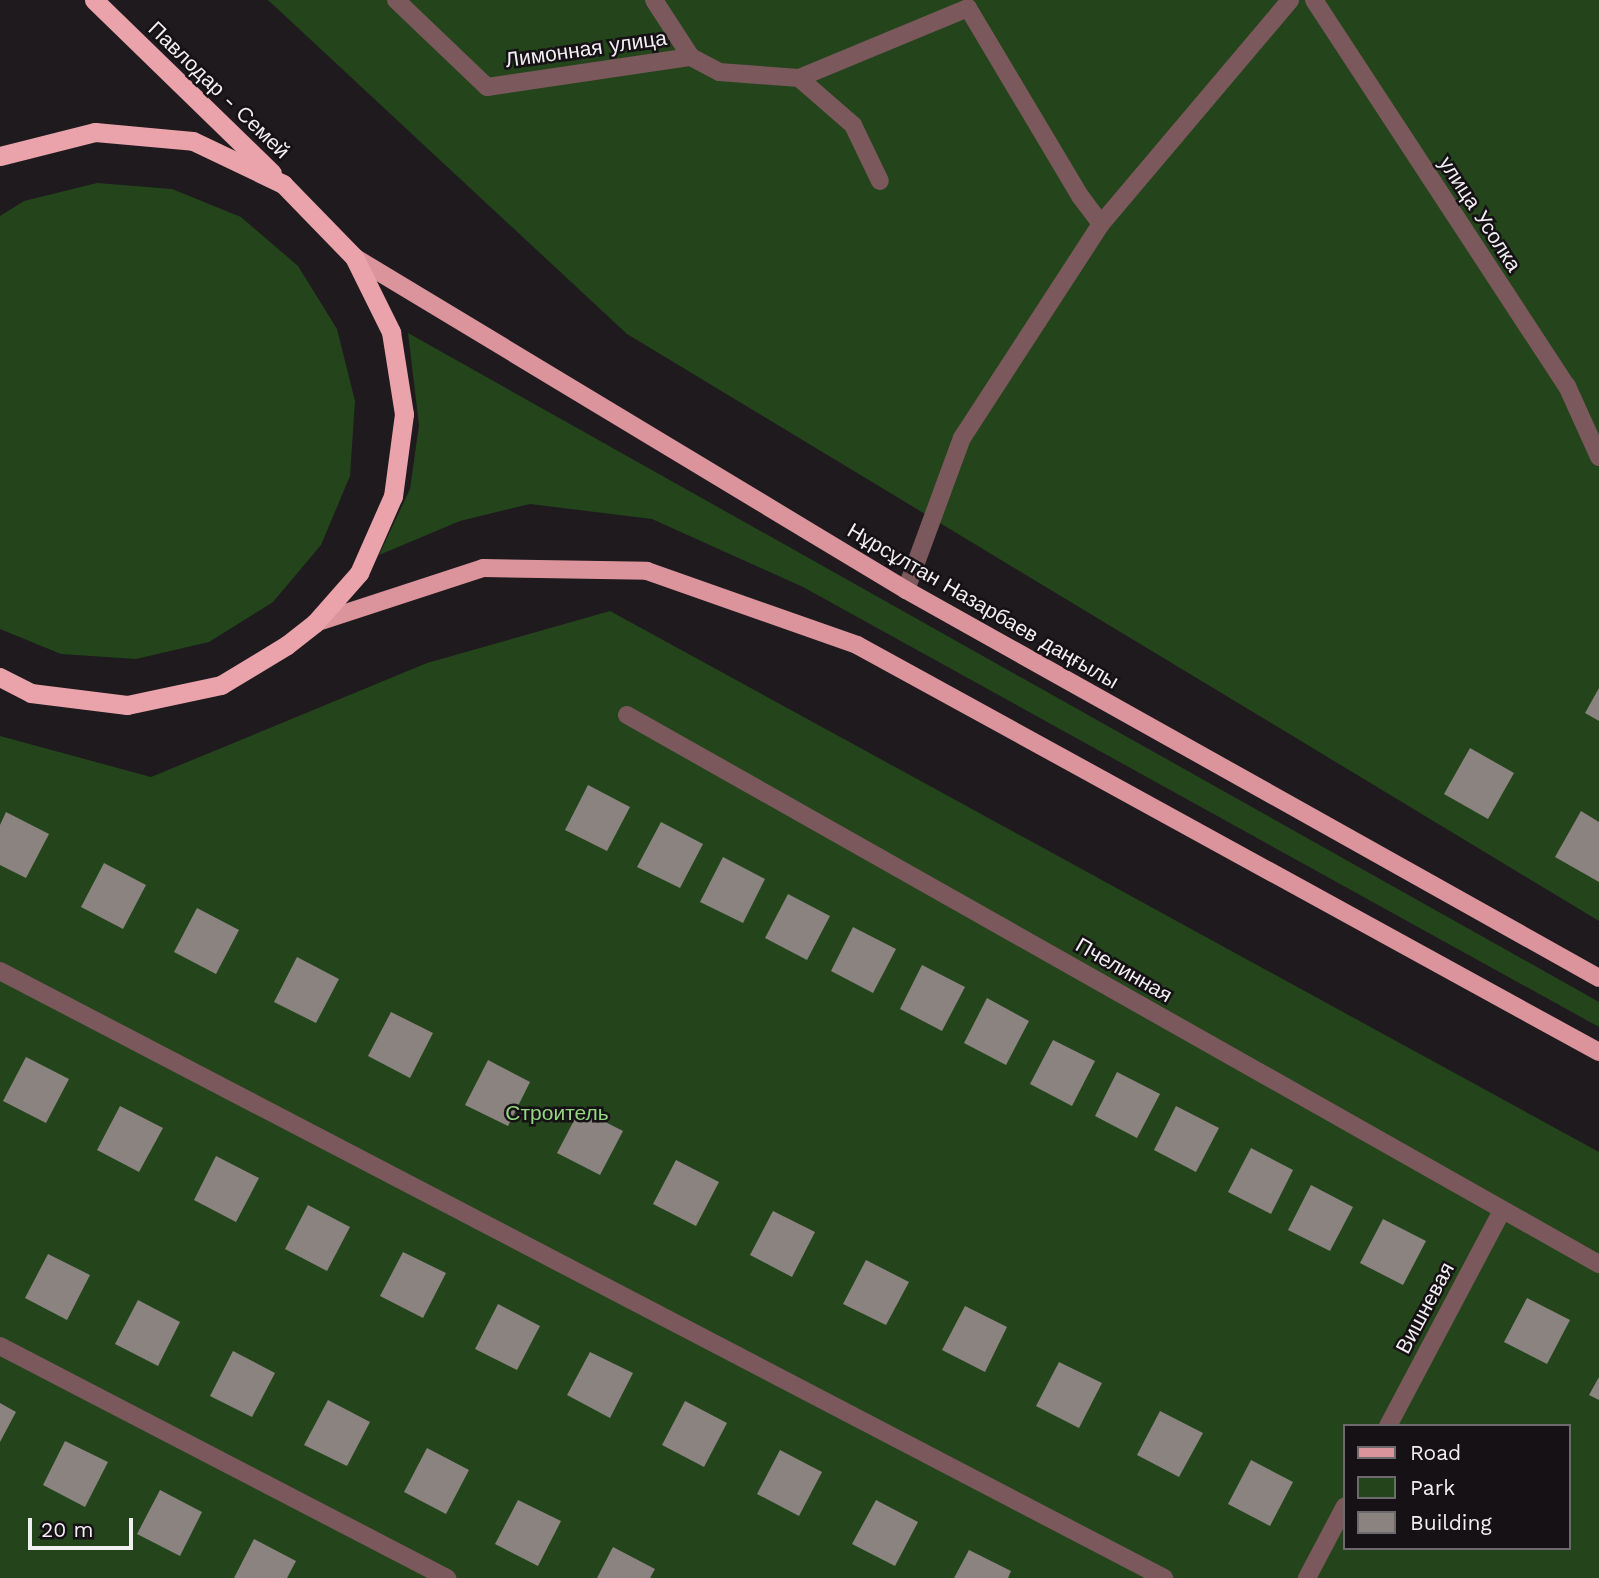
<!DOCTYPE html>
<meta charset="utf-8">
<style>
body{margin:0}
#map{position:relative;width:1599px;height:1578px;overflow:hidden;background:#1e1a1e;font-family:"Work Sans",sans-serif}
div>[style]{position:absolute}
.green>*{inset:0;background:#24441b}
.building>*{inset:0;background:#8a837f}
.minor>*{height:18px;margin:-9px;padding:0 9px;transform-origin:9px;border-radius:9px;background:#7a585b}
.primary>*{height:18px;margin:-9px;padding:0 9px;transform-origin:9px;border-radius:9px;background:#dc949c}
.trunk>*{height:19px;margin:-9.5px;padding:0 9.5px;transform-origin:9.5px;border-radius:9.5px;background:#eaa3aa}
span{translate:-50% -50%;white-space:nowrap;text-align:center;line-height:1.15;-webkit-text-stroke:5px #151115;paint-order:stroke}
.street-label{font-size:21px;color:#f2eff3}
.park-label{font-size:21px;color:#94d681}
.legend{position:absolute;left:1343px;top:1424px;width:228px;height:126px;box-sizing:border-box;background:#151115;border:2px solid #6d6a6e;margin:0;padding:9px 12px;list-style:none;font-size:21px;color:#f2eff3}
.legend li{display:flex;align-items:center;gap:14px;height:35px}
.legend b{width:35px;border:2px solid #6d6a6e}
.scale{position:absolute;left:28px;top:1518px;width:105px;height:32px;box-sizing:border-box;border:4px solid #f2eff3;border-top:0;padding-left:9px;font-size:21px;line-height:24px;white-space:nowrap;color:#f2eff3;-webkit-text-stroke:5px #151115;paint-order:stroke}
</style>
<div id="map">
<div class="green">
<div style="clip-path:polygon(268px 0,1599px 0,1599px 921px,627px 334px)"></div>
<div style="clip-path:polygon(97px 183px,172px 189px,241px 217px,298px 266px,337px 329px,355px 401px,350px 476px,321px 545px,273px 602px,209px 642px,136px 659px,61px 654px,0 629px,0 216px,24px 201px)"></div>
<div style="clip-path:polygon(408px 333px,1599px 1002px,1599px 1027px,803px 587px,652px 519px,530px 504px,460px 521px,379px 555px,410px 489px,419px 425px)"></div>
<div style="clip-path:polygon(evenodd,610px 611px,1599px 1152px,1599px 1578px,0 1578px,0 736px,151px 777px,427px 663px,610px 611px,1345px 1426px,1569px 1426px,1569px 1548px,1345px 1548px,1345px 1426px)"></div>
</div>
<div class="building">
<div style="clip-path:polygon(1599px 688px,1599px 721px,1585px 713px)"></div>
<div style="clip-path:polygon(1470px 748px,1514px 773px,1488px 819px,1444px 794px)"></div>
<div style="clip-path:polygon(588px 785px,630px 807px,607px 851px,565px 830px)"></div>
<div style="clip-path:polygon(1581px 811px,1599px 822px,1599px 882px,1555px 857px)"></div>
<div style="clip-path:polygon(6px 812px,49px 834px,26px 878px,0 865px,0 825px)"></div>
<div style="clip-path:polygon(661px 822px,703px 844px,680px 888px,637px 867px)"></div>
<div style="clip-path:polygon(723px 857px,765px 879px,743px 923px,700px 902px)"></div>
<div style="clip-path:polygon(104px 863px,146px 885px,123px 929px,81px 907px)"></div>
<div style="clip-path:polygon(788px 894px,830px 916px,807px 960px,765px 938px)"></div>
<div style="clip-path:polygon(197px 908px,239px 930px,216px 974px,174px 952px)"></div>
<div style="clip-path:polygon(853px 927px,896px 949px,873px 993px,831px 971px)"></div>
<div style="clip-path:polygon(297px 957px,339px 979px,316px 1023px,274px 1002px)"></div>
<div style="clip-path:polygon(922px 965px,965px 987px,942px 1031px,900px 1009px)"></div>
<div style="clip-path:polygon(987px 998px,1029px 1021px,1006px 1065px,964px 1043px)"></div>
<div style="clip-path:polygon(391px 1012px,433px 1033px,410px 1078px,368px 1056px)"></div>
<div style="clip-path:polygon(1053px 1040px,1095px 1061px,1072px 1106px,1030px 1084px)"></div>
<div style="clip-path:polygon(26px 1057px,69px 1079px,46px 1123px,3px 1101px)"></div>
<div style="clip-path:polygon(488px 1060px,530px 1082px,508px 1126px,465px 1105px)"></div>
<div style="clip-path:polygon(1117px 1072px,1160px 1094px,1137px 1138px,1095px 1116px)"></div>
<div style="clip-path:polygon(120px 1106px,163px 1128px,139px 1172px,97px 1150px)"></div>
<div style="clip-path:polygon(1176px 1106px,1219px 1128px,1196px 1172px,1154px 1150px)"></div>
<div style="clip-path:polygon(580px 1109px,623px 1131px,600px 1175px,557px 1153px)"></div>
<div style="clip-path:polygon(1251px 1148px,1293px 1170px,1271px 1214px,1228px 1192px)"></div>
<div style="clip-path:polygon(216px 1156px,259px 1178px,236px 1222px,194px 1200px)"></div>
<div style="clip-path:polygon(676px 1160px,719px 1182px,696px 1226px,653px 1204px)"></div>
<div style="clip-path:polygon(1311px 1185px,1353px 1207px,1330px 1251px,1288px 1230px)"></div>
<div style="clip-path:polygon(308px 1205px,350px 1227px,327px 1271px,285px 1249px)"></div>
<div style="clip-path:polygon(773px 1211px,815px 1232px,792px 1277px,750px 1255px)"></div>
<div style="clip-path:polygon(1383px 1219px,1426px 1241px,1403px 1285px,1360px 1263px)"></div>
<div style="clip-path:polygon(403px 1252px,446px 1273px,423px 1318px,380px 1296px)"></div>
<div style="clip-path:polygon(48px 1254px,90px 1275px,67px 1320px,25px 1298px)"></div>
<div style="clip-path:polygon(866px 1260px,909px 1282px,886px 1325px,843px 1304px)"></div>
<div style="clip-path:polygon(1527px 1298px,1570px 1320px,1547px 1364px,1504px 1342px)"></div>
<div style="clip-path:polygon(138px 1300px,180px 1322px,158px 1366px,115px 1344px)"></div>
<div style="clip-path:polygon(498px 1304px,540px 1326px,517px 1370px,475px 1349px)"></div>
<div style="clip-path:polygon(965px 1306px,1007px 1327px,985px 1372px,942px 1350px)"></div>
<div style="clip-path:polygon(233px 1351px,275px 1373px,252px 1417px,210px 1396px)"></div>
<div style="clip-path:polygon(590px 1352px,633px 1373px,610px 1418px,567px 1395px)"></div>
<div style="clip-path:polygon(1059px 1362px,1102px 1383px,1079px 1428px,1036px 1406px)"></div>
<div style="clip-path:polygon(1599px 1377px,1599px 1400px,1589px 1395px)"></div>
<div style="clip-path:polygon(328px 1400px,370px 1422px,347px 1466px,304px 1445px)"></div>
<div style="clip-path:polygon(685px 1401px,727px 1423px,704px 1467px,662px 1445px)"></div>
<div style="clip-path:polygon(0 1403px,16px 1412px,0 1442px)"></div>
<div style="clip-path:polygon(1160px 1411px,1203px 1433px,1179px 1477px,1137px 1455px)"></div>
<div style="clip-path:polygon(65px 1441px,108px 1462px,85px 1507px,43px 1485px)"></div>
<div style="clip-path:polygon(427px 1448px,469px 1470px,446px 1514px,404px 1492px)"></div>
<div style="clip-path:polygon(780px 1450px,822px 1472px,799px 1516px,757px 1494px)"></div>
<div style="clip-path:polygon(1251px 1460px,1293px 1482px,1270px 1526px,1228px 1504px)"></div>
<div style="clip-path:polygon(160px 1490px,202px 1512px,180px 1556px,137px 1534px)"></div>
<div style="clip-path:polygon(518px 1500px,561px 1521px,538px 1566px,495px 1544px)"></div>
<div style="clip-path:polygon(876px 1500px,918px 1522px,895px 1566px,852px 1544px)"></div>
<div style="clip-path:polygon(254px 1539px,296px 1561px,287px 1578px,234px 1578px)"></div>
<div style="clip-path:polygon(613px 1547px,655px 1569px,650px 1578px,597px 1578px)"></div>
<div style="clip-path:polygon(969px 1550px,1011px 1571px,1008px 1578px,954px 1578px)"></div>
</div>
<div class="minor">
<div style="left:396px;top:0;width:126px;rotate:43.7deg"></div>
<div style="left:487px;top:87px;width:206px;rotate:-8.4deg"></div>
<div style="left:654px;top:0;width:68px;rotate:57deg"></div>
<div style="left:691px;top:57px;width:32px;rotate:28deg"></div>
<div style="left:719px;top:72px;width:80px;rotate:4.3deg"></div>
<div style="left:799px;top:78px;width:183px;rotate:-22.5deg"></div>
<div style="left:968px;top:8px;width:219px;rotate:59.2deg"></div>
<div style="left:1080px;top:196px;width:35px;rotate:53deg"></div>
<div style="left:1101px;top:224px;width:293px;rotate:-49.8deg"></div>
<div style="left:1314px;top:0;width:462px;rotate:56.8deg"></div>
<div style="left:1567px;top:386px;width:78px;rotate:65.7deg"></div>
<div style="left:799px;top:78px;width:72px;rotate:41deg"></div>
<div style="left:853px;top:125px;width:62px;rotate:64.3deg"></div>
<div style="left:906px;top:590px;width:162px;rotate:-69.8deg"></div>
<div style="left:962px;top:438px;width:255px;rotate:-57deg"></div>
<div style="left:627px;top:715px;width:1116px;rotate:29.46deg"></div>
<div style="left:0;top:971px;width:1313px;rotate:27.54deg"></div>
<div style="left:0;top:1346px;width:504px;rotate:27.43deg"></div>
<div style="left:1388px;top:1426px;width:243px;rotate:-62.1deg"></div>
<div style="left:1307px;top:1578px;width:81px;rotate:-62.2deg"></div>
</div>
<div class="primary">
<div style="left:354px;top:257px;width:645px;rotate:31.1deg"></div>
<div style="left:906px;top:590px;width:794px;rotate:29.24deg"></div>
<div style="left:315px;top:623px;width:177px;rotate:-18.1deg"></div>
<div style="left:483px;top:568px;width:164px;rotate:1deg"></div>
<div style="left:647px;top:571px;width:223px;rotate:19.4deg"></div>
<div style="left:857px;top:645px;width:846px;rotate:28.75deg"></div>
</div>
<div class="trunk">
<div style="left:94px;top:0;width:248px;rotate:44.2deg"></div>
<div style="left:0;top:156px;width:98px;rotate:-14.2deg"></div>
<div style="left:95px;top:132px;width:98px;rotate:5.2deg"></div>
<div style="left:193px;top:141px;width:100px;rotate:25.5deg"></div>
<div style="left:283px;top:184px;width:102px;rotate:45.8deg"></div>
<div style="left:354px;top:257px;width:84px;rotate:63.7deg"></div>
<div style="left:391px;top:332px;width:83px;rotate:81deg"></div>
<div style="left:404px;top:414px;width:83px;rotate:97.6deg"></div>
<div style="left:393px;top:496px;width:84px;rotate:113.8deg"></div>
<div style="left:359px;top:573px;width:67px;rotate:131.3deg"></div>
<div style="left:315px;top:623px;width:36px;rotate:142deg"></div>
<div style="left:287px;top:645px;width:77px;rotate:148.8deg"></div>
<div style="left:221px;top:685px;width:96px;rotate:168deg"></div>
<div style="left:127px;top:705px;width:97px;rotate:-172.9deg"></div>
<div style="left:31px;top:693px;width:35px;rotate:-153deg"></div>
</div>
<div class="street-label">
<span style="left:586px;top:49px;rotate:-8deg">Лимонная улица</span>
<span style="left:219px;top:90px;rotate:44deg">Павлодар - Семей</span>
<span style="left:1480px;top:214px;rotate:57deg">улица Усолка</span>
<span style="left:983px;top:606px;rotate:30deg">Нұрсұлтан Назарбаев даңғылы</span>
<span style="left:1124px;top:970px;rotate:30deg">Пчелинная</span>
<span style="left:1425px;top:1308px;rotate:-62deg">Вишневая</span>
</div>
<div class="park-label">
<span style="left:557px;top:1113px">Строитель</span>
</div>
<ul class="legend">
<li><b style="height:9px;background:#dc949c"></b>Road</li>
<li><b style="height:19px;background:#24441b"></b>Park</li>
<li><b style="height:19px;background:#8a837f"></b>Building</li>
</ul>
<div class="scale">20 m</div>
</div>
